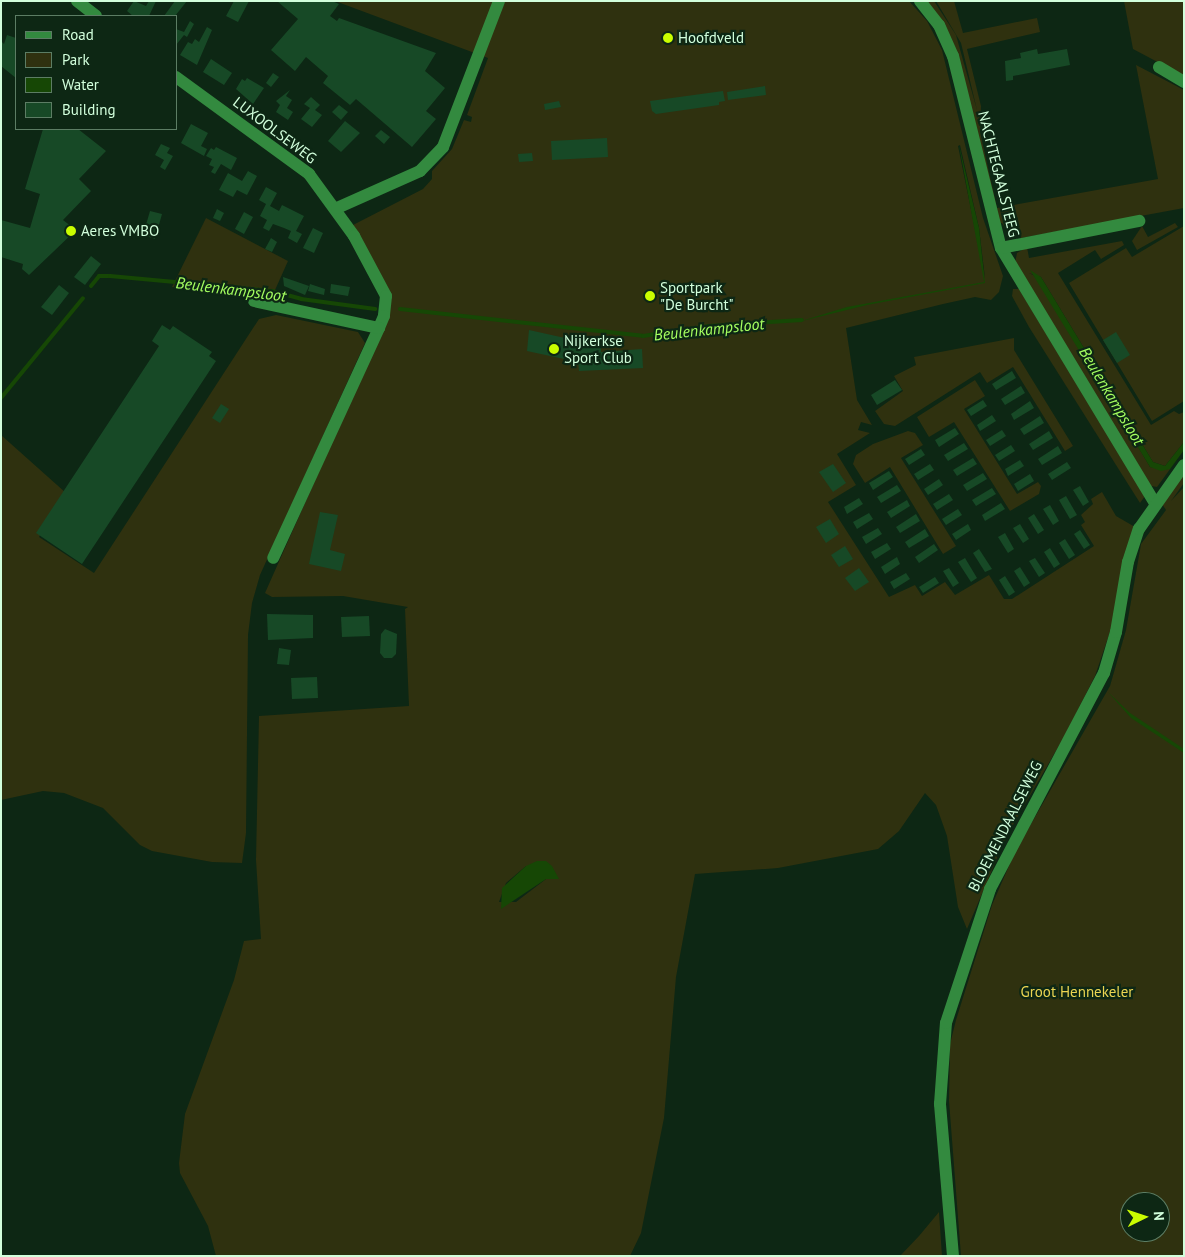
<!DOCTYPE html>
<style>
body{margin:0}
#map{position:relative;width:1185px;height:1257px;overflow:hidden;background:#0d2714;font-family:"PT Sans",sans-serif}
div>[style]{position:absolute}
.green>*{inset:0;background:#2f310f}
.water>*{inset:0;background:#164705}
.stream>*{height:4px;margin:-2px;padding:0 2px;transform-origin:2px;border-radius:2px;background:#164705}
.building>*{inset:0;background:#174926}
.minor>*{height:12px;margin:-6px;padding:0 6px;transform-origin:6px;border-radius:6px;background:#338a3f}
.dots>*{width:14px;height:14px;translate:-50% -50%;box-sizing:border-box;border:2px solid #0d2714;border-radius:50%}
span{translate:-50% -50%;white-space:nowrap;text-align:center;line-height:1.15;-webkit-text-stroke:4.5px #0d2714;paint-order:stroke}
.poi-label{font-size:15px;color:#d2ffdc}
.left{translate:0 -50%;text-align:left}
.street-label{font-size:15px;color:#d2ffdc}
.park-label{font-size:15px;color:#ebd552}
.water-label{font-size:16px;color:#a5ff60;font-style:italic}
.frame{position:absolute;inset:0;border:2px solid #d2ffdc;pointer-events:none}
.legend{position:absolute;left:15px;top:15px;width:162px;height:115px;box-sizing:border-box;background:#0d2714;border:1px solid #5c7d64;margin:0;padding:6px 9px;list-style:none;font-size:15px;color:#d2ffdc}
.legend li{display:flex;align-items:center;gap:10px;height:25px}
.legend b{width:25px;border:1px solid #5c7d64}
.north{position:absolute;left:1120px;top:1192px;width:50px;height:50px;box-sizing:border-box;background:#0d2714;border:1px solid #5c7d64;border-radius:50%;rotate:86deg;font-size:14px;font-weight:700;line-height:20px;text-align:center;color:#d2ffdc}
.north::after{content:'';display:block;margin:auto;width:18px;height:22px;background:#cafd00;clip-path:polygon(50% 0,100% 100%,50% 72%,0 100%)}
</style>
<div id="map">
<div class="green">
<div style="clip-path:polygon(evenodd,335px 1px,909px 1px,927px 21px,942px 50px,983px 218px,1003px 276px,999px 292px,991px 300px,975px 297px,943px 304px,846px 328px,857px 400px,872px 425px,861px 422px,858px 430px,870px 433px,837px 454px,856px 485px,828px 502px,889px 597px,915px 585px,922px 596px,945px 582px,955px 595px,989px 575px,1004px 599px,1012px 599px,1094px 546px,1081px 525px,1085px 522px,1081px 515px,1093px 504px,1091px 499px,1102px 492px,1116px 516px,1135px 527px,1113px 623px,1095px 676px,1064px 737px,1006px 837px,967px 929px,958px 907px,947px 836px,936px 805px,925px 793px,899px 831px,878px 849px,778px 868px,695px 874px,676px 977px,664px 1118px,641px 1233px,630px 1256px,216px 1256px,208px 1226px,180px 1173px,179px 1163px,185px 1114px,234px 980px,244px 941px,261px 939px,256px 860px,259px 716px,409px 706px,405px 609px,408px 607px,343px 596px,272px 597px,265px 593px,389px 314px,353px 225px,423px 189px,432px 179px,432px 171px,452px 149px,464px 120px,471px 122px,472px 117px,467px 115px,488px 58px,335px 1px,960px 145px,979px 228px,985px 278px,958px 146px,960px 145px,335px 1px,526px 866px,558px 879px,546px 879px,516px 902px,499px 902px,506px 883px,526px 866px)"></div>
<div style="clip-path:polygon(927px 1px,934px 1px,956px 35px,977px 110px,961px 43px,936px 1px,954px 1px,963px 33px,1037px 18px,1040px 32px,967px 49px,981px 106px,980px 132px,997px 208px,1158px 179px,1136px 65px,1184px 90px,1184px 208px,1021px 238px,1020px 235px,1008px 233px,1002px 223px,998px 224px,964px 83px)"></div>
<div style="clip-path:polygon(1124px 1px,1184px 1px,1184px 76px,1133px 49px)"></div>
<div style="clip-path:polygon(206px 218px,288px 261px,271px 299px,172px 287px)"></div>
<div style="clip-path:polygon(1175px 223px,1178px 227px,1137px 250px,1132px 241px,1142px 226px,1148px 237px)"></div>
<div style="clip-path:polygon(1184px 226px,1184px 401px,1152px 421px,1069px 283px,1126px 248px,1132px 257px)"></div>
<div style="clip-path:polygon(1122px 241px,1124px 245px,1101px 259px,1095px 250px,1058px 273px,1151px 425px,1174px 411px,1179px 414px,1184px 412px,1184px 442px,1165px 466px,1153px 462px,1041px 277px,1029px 273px,1037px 277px,1150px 467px,1170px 469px,1184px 450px,1157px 487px,1151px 486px,1015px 263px,1017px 253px,1027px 247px,1029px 258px)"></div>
<div style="clip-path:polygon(1013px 289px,1019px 289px,1145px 496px,1140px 503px,1029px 327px,1012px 296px)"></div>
<div style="clip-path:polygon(276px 315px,358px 332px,365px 343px,260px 575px,252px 603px,248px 635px,246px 833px,242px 863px,212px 862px,152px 851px,140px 845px,103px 808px,64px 793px,43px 791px,1px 800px,1px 435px,66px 493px,39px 537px,94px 573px,259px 319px)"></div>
<div style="clip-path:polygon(1014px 338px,1014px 350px,1073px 446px,1065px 451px,1013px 367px,987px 383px,980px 372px,895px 426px,884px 424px,875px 411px,903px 391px,894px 376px,916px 365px,914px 357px)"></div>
<div style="clip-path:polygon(975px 380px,985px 396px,964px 409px,1017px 494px,1038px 482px,1041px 486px,1039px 494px,1010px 511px,954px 422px,929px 437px,917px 417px)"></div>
<div style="clip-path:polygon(908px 431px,915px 433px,923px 445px,901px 458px,956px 546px,943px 554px,890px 467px,865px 483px,853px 464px,856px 455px,873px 444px)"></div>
<div style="clip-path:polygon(evenodd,1184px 473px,1184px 483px,1171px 501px,1184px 487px,1184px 1256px,961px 1256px,949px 1101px,950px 1044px,956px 1020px,992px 905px,1015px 852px,1110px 686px,1126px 630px,1141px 544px,1166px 510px,1162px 504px,1184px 473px,1130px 1202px,1160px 1202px,1160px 1232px,1130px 1232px,1130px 1202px)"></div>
<div style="clip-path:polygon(939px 1212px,942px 1256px,900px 1256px,919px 1236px)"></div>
</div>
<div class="water">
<div style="clip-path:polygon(959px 145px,979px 228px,985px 283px,867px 305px,798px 322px,847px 307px,984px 282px)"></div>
<div style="clip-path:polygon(1030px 270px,1041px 277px,1153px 462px,1165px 466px,1184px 442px,1184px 450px,1170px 469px,1161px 471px,1150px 467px)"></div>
<div style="clip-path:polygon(1108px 692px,1130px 713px,1184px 749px,1184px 753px,1131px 718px)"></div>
<div style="clip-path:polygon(537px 861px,546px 861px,552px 866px,559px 879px,546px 879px,501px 909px,502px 888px,526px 866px)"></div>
</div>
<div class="stream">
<div style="left:91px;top:286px;width:13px;rotate:-51deg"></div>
<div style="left:99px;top:276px;width:11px"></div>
<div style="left:110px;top:276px;width:163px;rotate:5.3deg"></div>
<div style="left:272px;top:291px;width:30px;rotate:15deg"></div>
<div style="left:301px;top:299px;width:75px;rotate:7.7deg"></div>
<div style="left:400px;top:309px;width:244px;rotate:6.3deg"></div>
<div style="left:643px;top:336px;width:67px;rotate:-8.6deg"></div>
<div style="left:709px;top:326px;width:93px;rotate:-3.7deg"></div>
<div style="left:1px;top:398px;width:129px;rotate:-50.6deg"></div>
</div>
<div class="building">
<div style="clip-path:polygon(134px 1px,146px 6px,149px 1px,156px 1px,149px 16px,133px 16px,127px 11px)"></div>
<div style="clip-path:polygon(175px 1px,187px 1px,175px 16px,164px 16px)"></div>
<div style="clip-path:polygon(234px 1px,249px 1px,238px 22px,226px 16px)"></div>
<div style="clip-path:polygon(277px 1px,332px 1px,339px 4px,330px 16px,337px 21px,339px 18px,436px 53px,425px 71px,445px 88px,426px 111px,436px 119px,412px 147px,356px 99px,350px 105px,323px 83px,328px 76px,306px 57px,295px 71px,271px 50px,298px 19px)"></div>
<div style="clip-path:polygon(190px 21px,194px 24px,187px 37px,184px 35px,176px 45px,176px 29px,184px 32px)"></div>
<div style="clip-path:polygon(207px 27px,212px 30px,197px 65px,180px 55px,188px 42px,192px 44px,195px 39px,199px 42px)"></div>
<div style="clip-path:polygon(7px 35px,16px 38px,16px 78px,1px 66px,1px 41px,4px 44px)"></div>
<div style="clip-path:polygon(1037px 49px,1038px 54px,1067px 49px,1070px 65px,1013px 76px,1013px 80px,1006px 81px,1005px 61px,1021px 58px,1020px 53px)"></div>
<div style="clip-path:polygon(211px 59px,232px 73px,224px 85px,203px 72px)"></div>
<div style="clip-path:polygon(273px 73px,279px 77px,271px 87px,266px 83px)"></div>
<div style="clip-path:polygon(247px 78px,264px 88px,253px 104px,236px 89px,242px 79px,245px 81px)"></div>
<div style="clip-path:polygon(765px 86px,766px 95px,728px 100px,727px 92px)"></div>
<div style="clip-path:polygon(290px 90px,286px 96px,292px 100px,287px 108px,293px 112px,288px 120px,276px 112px,280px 105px,276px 101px)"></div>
<div style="clip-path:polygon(723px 91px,725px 101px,719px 102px,719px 105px,656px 114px,652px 111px,650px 101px)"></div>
<div style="clip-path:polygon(311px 97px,320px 105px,315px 110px,322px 115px,312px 127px,301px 119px,310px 108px,304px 104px)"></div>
<div style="clip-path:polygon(559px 101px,561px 107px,545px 110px,544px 104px)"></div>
<div style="clip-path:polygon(339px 105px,348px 112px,341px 120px,332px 112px)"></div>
<div style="clip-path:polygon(345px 121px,360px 133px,341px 152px,328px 141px)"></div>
<div style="clip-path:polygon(191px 124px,208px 133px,201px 146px,207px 149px,204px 156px,181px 143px)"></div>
<div style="clip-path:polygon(43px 129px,78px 129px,106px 151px,79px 179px,91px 191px,63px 220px,76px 230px,29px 275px,22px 269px,23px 264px,1px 257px,1px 220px,30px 228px,40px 194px,25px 189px)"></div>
<div style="clip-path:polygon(381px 130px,390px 137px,384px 144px,375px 136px)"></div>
<div style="clip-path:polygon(607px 138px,608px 157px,552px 160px,551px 141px)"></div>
<div style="clip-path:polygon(161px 144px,170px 148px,167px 153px,173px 156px,165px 170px,160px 167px,164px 160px,155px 155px)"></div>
<div style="clip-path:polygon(216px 147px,237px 158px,231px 170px,221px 164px,215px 174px,211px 172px,214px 167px,209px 165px,212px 159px,206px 156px,211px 148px,214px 150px)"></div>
<div style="clip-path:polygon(532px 153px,533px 161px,519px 162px,518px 154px)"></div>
<div style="clip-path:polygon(248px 171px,257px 176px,247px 195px,237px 190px,233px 197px,219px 190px,228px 173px,242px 181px)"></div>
<div style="clip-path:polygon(266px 187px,277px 193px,270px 206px,279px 211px,282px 205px,304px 216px,296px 231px,302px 234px,297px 243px,288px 238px,291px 231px,284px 228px,273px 224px,269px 231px,263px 228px,267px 220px,260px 216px,266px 204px,259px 200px)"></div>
<div style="clip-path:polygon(217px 209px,224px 213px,220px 221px,213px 218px)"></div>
<div style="clip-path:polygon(150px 211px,162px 214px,155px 239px,143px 235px)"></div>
<div style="clip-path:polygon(244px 212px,253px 217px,244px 234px,235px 229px)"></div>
<div style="clip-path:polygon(313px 228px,323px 233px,314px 253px,303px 248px)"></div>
<div style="clip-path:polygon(271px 238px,277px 242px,272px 252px,265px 249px)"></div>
<div style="clip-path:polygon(91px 256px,101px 264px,85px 285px,74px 277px)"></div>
<div style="clip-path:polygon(283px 277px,309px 286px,305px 295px,284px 286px)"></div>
<div style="clip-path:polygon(310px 284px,325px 289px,324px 295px,308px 291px)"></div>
<div style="clip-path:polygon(331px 284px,350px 287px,348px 296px,330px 293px)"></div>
<div style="clip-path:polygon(59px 285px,69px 293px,52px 315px,41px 307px)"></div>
<div style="clip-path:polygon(162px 325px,170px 330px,173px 326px,212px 352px,209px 356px,216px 361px,82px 564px,36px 533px,159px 346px,152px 341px)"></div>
<div style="clip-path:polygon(529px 330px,601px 346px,601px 352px,642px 349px,643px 368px,579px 371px,578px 362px,527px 351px)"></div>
<div style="clip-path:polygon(1116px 332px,1130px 355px,1117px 363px,1103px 340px)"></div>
<div style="clip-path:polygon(1012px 371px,1016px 378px,996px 390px,992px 384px)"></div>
<div style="clip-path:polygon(895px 380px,902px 390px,877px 405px,871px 395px)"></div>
<div style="clip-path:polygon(1021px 386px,1025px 393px,1005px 405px,1001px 399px)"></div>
<div style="clip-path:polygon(983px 400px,987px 406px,971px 416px,967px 410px)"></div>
<div style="clip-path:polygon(1030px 401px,1034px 408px,1014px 420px,1011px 414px)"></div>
<div style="clip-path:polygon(221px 404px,229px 409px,220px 423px,212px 418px)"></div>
<div style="clip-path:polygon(992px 415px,996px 421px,980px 431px,977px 425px)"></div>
<div style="clip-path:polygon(1040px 416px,1044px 423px,1024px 435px,1020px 429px)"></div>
<div style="clip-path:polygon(955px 428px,959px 434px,939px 447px,935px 440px)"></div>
<div style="clip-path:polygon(1002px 430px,1006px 436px,990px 446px,986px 440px)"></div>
<div style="clip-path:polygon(1049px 431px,1053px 438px,1033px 450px,1029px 444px)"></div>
<div style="clip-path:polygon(964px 443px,968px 449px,948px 461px,944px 455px)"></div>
<div style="clip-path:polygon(1011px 445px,1015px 451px,999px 461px,995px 455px)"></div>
<div style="clip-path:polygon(1058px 446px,1062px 453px,1042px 465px,1038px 459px)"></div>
<div style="clip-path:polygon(921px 449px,925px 455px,909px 465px,905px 459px)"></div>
<div style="clip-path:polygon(973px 458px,977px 464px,957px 476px,953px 470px)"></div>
<div style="clip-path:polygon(1020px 460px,1024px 466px,1008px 476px,1005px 469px)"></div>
<div style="clip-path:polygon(1067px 462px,1071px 468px,1052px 480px,1048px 474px)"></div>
<div style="clip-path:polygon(833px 464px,846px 483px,833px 492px,819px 472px)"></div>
<div style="clip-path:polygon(930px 464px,934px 470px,918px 480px,914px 474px)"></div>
<div style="clip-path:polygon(889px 471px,893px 477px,873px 490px,869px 483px)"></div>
<div style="clip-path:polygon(983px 473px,987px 479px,967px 491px,963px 485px)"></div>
<div style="clip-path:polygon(1030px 474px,1034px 481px,1018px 491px,1014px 484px)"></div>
<div style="clip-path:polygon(939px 479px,943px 485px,928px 495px,924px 489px)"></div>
<div style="clip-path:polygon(897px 485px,901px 491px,881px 503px,877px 497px)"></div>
<div style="clip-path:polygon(1080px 486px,1089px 502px,1083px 506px,1073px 490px)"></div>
<div style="clip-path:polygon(992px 488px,996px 494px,976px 506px,972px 500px)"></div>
<div style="clip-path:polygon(949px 494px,953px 500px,937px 510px,933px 504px)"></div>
<div style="clip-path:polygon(1066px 496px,1077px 515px,1070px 519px,1059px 500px)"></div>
<div style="clip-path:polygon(859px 498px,863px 504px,847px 514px,844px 507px)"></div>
<div style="clip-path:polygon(907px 500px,910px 506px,891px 518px,887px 512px)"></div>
<div style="clip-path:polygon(1001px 503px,1005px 509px,985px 521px,982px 515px)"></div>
<div style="clip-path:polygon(1050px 505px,1059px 521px,1053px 525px,1043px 509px)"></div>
<div style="clip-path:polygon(958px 509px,962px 515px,946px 525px,942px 519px)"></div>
<div style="clip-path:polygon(320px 512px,338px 515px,330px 550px,345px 554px,341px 571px,309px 564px)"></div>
<div style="clip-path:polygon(869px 513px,873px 519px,857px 529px,853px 522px)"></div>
<div style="clip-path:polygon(916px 514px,920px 521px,900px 533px,896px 527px)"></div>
<div style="clip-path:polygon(1034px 514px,1044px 530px,1038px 534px,1028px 518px)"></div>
<div style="clip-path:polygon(830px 519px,839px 534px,826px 543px,816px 527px)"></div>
<div style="clip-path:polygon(968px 524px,971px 530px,956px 540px,952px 534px)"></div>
<div style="clip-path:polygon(1020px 524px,1029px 539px,1023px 543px,1013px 528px)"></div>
<div style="clip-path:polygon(878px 528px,882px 534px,866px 544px,862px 537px)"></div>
<div style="clip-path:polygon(925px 529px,929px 536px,909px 548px,905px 542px)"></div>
<div style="clip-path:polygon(1080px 530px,1090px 545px,1084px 549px,1074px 534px)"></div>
<div style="clip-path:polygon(1005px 533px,1014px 549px,1008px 553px,998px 537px)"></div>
<div style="clip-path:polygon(1065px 539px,1075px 555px,1069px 559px,1059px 543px)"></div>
<div style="clip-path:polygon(887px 543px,891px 549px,875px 559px,871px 552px)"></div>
<div style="clip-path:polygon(934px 544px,938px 550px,919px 563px,915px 557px)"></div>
<div style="clip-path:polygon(845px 546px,853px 559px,839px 567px,831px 555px)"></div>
<div style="clip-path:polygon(1050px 548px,1060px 564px,1054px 568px,1044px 552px)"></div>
<div style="clip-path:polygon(979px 549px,992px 569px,985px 572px,973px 553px)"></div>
<div style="clip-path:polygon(897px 557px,900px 564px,885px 574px,881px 567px)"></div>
<div style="clip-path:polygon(965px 558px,977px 578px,971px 582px,958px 562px)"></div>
<div style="clip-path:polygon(1035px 558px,1045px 573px,1039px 577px,1029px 561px)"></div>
<div style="clip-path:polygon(1020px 567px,1030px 583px,1024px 587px,1014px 571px)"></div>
<div style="clip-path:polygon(859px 568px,869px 582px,855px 591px,845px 578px)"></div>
<div style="clip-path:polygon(949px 568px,959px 583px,953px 587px,943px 571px)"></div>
<div style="clip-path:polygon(906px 573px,910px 579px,894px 589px,890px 582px)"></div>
<div style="clip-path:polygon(1005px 576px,1015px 592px,1009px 596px,999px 580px)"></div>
<div style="clip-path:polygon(935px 577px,939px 583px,923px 593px,919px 587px)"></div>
<div style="clip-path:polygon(267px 614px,313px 615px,313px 638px,268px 640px)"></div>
<div style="clip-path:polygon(369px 616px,370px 636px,342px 637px,341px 617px)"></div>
<div style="clip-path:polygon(385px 629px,397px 634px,396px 654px,392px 658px,384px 658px,380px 653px,381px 634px)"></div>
<div style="clip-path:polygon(279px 648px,291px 650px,289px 665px,277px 664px)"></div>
<div style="clip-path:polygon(317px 677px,318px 698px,292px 699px,291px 678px)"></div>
</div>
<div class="minor">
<div style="left:77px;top:1px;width:24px;rotate:38deg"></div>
<div style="left:920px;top:1px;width:31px;rotate:52deg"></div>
<div style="left:939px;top:25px;width:34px;rotate:66deg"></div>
<div style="left:953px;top:56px;width:198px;rotate:76deg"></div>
<div style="left:1001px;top:248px;width:298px;rotate:58.9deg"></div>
<div style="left:1159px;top:67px;width:29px;rotate:31deg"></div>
<div style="left:176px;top:77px;width:165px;rotate:36.1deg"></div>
<div style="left:309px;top:174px;width:77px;rotate:54deg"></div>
<div style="left:354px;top:236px;width:68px;rotate:61.9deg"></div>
<div style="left:386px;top:296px;width:20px;rotate:96deg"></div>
<div style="left:384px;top:316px;width:13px;rotate:113deg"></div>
<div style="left:379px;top:328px;width:253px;rotate:114.7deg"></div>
<div style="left:337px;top:208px;width:91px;rotate:-24deg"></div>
<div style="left:420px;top:171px;width:33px;rotate:-46deg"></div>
<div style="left:443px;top:147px;width:156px;rotate:-69deg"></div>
<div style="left:1001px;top:248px;width:141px;rotate:-11.1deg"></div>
<div style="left:254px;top:301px;width:128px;rotate:12.2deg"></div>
<div style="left:953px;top:1256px;width:153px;rotate:-94.9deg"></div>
<div style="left:940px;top:1104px;width:81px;rotate:-85.8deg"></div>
<div style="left:946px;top:1023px;width:141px;rotate:-71.8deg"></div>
<div style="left:990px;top:889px;width:244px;rotate:-62.2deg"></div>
<div style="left:1104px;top:673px;width:43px;rotate:-73.7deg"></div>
<div style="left:1116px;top:632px;width:71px;rotate:-80.3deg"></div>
<div style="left:1128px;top:562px;width:35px;rotate:-72deg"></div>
<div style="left:1139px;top:529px;width:78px;rotate:-54.9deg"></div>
</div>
<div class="dots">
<div style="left:668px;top:38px;background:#cafd00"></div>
<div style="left:71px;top:231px;background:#cafd00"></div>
<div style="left:650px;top:296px;background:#cafd00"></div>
<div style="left:554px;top:349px;background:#cafd00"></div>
</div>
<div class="poi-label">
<span class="left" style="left:678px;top:38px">Hoofdveld</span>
<span class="left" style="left:81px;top:231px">Aeres VMBO</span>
<span class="left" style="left:660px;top:296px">Sportpark<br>"De Burcht"</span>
<span class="left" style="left:564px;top:349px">Nijkerkse<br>Sport Club</span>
</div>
<div class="street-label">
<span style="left:275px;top:130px;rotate:37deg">LUXOOLSEWEG</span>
<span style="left:999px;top:174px;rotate:76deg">NACHTEGAALSTEEG</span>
<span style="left:1005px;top:826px;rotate:-63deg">BLOEMENDAALSEWEG</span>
</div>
<div class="park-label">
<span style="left:1077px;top:992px">Groot Hennekeler</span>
</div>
<div class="water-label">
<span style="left:231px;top:289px;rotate:7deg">Beulenkampsloot</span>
<span style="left:709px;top:329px;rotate:-6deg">Beulenkampsloot</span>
<span style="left:1112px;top:396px;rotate:59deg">Beulenkampsloot</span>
</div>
<div class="frame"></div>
<ul class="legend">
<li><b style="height:6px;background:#338a3f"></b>Road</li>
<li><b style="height:14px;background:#2f310f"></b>Park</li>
<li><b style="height:14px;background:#164705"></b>Water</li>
<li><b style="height:14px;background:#174926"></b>Building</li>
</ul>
<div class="north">N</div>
</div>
